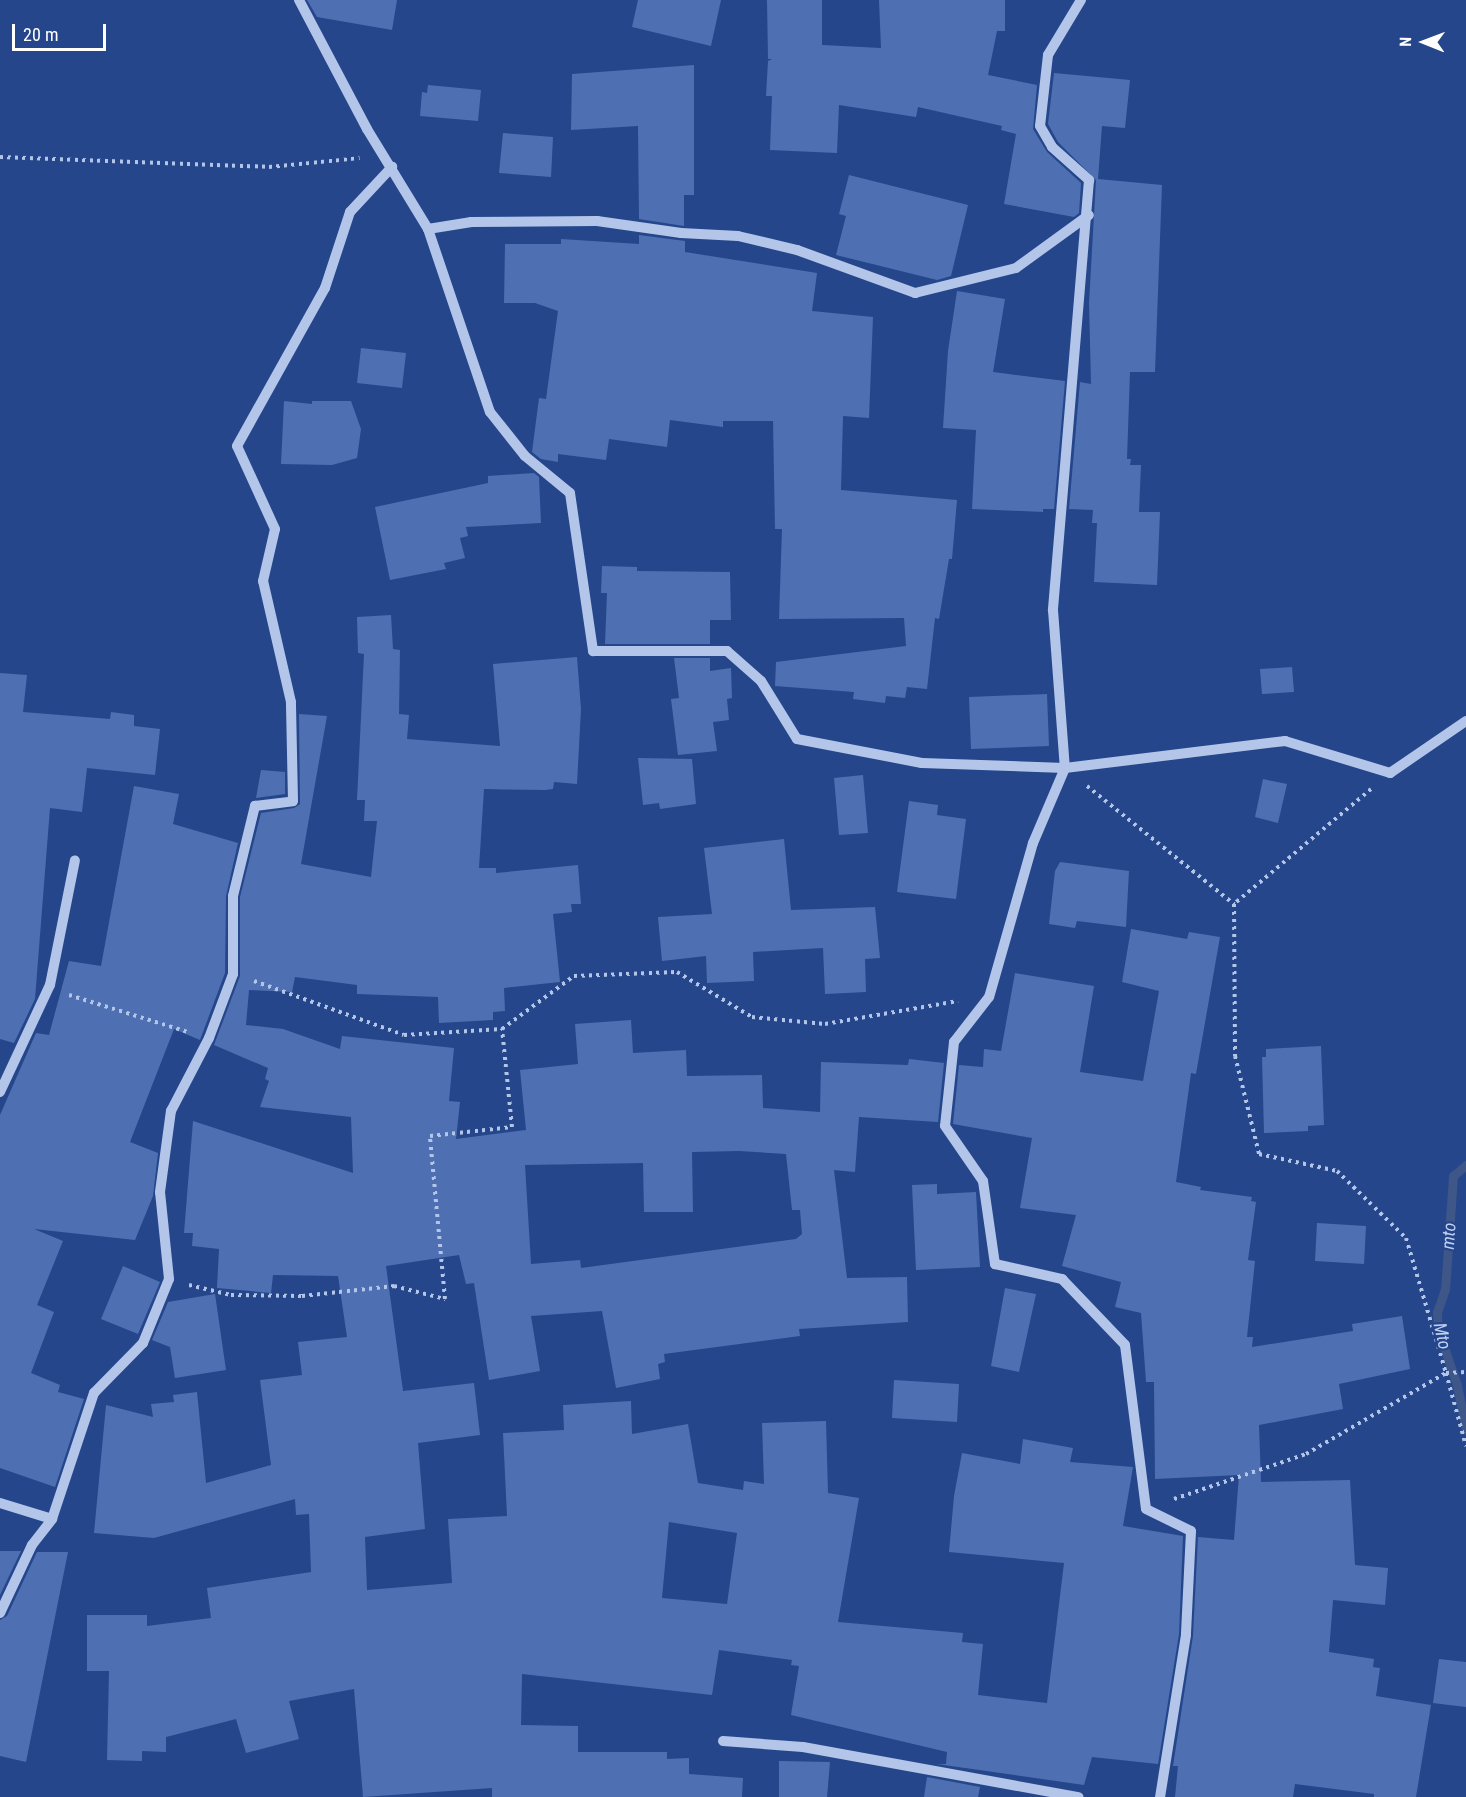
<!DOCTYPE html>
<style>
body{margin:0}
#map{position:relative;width:1466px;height:1797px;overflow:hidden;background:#25468b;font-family:"Roboto Condensed",sans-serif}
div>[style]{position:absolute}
.stream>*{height:9px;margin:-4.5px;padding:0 4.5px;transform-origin:4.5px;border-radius:4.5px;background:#3e5688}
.building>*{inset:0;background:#4e70b2}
.path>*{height:4px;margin-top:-2px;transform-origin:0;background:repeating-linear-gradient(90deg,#b3c6ea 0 3px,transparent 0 7.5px)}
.minor>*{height:10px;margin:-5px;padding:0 5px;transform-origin:5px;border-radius:5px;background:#b3c6ea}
span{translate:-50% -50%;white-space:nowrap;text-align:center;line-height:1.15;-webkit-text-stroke:4.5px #25468b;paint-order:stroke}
.water-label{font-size:18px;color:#bfd0f1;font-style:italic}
.north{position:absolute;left:1394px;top:12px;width:60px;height:60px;-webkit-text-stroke:4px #25468b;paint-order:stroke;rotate:271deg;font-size:16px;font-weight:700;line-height:24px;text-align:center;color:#fff}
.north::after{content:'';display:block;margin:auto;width:21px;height:27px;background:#fff;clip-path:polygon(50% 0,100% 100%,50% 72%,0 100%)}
.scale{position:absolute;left:12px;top:24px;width:94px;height:27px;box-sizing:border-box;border:3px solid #fff;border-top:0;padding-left:8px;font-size:18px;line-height:21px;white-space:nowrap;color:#fff;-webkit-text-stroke:4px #25468b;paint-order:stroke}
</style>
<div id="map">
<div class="stream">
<div style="left:1466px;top:1165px;width:17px;rotate:140deg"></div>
<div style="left:1453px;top:1176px;width:113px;rotate:94deg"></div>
<div style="left:1445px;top:1289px;width:24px;rotate:109deg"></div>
<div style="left:1437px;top:1312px;width:18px;rotate:87deg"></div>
<div style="left:1438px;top:1330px;width:58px;rotate:70.9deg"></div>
<div style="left:1457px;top:1385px;width:46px;rotate:78.7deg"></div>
</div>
<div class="building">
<div style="clip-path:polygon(307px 0,397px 0,392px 30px,317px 17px)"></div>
<div style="clip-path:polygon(638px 0,721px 0,711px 46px,632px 27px)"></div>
<div style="clip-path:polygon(767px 0,822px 0,822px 45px,881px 48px,879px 0,1005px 0,1005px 31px,997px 31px,988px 75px,1037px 85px,1033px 129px,1047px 152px,1081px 183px,1079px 213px,1074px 217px,1004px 204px,1016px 134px,1001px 130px,1002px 126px,918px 107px,916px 117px,839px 105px,837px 153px,770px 150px,772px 96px,766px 96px,768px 61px,772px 59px,768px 59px)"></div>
<div style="clip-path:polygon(694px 65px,694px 195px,684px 195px,684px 226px,639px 219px,638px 126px,571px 130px,572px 74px)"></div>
<div style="clip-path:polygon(1054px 73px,1130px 80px,1125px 128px,1102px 126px,1098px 179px,1162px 185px,1155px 372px,1130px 372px,1127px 459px,1131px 459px,1130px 465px,1141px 465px,1139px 512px,1160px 512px,1157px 585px,1094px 582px,1097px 523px,1092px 523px,1093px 510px,1069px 509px,1080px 382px,1091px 384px,1089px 303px,1096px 180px,1058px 142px,1048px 124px)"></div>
<div style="clip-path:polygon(428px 85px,481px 90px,478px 121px,420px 116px,422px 92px,427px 93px)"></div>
<div style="clip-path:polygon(503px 133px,553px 137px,551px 177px,499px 173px)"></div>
<div style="clip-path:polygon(849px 175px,968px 205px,951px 276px,937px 280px,836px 255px,846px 216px,839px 214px)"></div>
<div style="clip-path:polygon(639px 235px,685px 241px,685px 252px,817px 273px,812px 311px,873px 317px,869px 418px,843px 416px,841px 490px,957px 500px,952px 559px,949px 559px,939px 619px,935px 618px,927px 689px,907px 687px,905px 698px,886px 696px,885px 703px,853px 699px,854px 692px,775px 686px,776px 662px,906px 646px,904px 618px,779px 619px,782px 529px,775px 529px,773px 421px,723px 421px,723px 427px,670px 420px,667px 447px,609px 439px,606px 460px,558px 454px,558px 462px,541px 459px,532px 452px,539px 398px,546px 399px,558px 311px,535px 303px,504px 303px,505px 244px,561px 244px,561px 239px,639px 244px)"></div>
<div style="clip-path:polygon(957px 291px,1005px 299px,993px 372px,1065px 381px,1054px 509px,1043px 509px,1043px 512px,972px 509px,976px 430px,943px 428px,948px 351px)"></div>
<div style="clip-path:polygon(361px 348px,406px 353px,402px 388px,357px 383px)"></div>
<div style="clip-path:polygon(284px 401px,312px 404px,312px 401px,351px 401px,361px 429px,357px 458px,332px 465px,281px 464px)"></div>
<div style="clip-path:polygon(534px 473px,539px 477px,541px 523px,466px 527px,468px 536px,460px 538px,465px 558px,444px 563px,446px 569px,390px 580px,375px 507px,488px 483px,488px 476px)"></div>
<div style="clip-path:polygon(602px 566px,637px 567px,637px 571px,730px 572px,731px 620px,710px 620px,710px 644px,605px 644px,607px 593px,601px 593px)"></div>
<div style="clip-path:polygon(evenodd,391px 615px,393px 649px,400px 650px,399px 714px,409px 715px,407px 739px,500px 746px,493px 664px,577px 657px,581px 709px,577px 784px,554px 782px,553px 789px,545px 790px,484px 789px,479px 868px,496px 868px,496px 873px,578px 865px,581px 904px,571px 904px,572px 912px,553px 914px,560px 982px,504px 988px,505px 1011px,493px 1012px,493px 1020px,439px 1023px,438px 997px,357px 994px,357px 985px,295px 977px,292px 992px,249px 990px,246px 1025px,283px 1029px,340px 1049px,342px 1036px,454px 1048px,449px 1101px,460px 1102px,456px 1139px,526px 1130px,520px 1070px,578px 1064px,575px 1024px,631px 1020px,633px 1053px,686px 1050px,687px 1076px,762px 1075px,763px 1108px,820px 1112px,821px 1062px,908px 1065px,909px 1059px,944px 1063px,938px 1122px,859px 1117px,855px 1172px,834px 1170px,847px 1278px,907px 1277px,908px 1322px,799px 1329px,800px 1336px,664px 1354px,665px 1362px,658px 1364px,660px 1379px,616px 1388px,602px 1311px,531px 1316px,540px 1371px,489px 1380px,474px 1283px,466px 1284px,459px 1255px,386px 1266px,403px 1391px,474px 1383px,480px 1435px,418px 1443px,425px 1529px,365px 1537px,367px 1590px,452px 1583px,448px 1519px,507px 1516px,503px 1433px,564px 1430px,563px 1405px,631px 1401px,632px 1434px,688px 1424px,698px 1483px,743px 1490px,744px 1481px,764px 1484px,762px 1423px,826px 1421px,828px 1493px,859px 1498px,838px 1622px,963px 1633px,962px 1642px,983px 1644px,978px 1695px,1047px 1703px,1064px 1563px,949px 1552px,954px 1496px,962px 1453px,1020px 1464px,1023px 1439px,1073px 1448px,1070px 1462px,1133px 1467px,1123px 1526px,1183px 1536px,1179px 1634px,1158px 1764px,1092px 1757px,1084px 1785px,937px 1764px,946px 1764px,947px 1752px,791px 1715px,799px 1666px,791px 1665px,792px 1660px,719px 1650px,712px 1695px,522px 1674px,521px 1725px,578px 1726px,578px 1752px,667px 1752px,667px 1759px,689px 1758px,689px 1774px,743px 1778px,742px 1797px,492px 1797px,492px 1788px,363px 1797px,354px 1689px,289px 1701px,299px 1739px,246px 1753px,236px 1719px,166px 1737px,166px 1752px,142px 1751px,142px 1761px,107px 1760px,109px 1671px,87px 1671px,87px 1615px,147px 1615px,147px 1626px,211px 1618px,207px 1588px,311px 1572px,309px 1514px,296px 1515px,295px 1499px,154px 1538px,94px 1533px,106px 1405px,153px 1417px,151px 1404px,174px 1402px,173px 1395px,197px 1392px,206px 1483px,271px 1465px,260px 1380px,302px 1375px,298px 1342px,347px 1337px,338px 1276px,273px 1275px,271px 1293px,217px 1288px,219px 1249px,192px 1246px,193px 1233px,184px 1233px,193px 1121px,353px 1173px,351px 1117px,260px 1107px,269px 1081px,265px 1079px,268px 1068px,214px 1045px,240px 976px,240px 897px,261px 813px,294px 808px,300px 804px,299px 714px,327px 716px,301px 864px,371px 877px,377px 821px,364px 821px,365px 800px,357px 800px,364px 654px,358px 653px,357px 617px,391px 615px,739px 1151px,786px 1154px,792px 1210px,800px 1210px,802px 1234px,796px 1239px,581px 1268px,580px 1260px,531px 1264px,525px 1165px,643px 1163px,644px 1212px,693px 1212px,692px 1152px,739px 1151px,391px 615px,669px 1522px,737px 1533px,727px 1604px,662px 1598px,669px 1522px)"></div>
<div style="clip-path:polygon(674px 658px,710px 658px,710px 671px,731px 668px,732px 698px,727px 699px,729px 720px,713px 722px,717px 751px,678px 755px,671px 699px,679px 698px)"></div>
<div style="clip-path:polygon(1292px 667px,1294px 692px,1262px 694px,1260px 669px)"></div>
<div style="clip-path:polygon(0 673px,27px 675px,23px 712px,110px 719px,111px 712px,134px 715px,134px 726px,160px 729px,155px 775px,87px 768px,82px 812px,50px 808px,35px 999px,14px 1043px,0 1039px)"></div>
<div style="clip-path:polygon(1047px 694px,1049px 746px,971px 749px,969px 697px)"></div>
<div style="clip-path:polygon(638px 758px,692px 759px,696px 804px,660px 809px,659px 803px,643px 805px)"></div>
<div style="clip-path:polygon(261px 770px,285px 772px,285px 794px,256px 798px)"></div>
<div style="clip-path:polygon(863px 775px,868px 833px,839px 835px,834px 778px)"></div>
<div style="clip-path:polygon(1263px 779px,1287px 784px,1278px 823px,1255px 817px)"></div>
<div style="clip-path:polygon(134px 786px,179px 794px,173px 824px,238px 843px,226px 896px,225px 973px,200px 1040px,174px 1029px,130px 1142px,158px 1153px,153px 1196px,135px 1240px,34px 1229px,63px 1241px,37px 1305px,54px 1312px,31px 1373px,60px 1385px,58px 1392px,84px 1399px,55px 1487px,0 1468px,0 1115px,36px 1033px,49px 1035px,69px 961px,101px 966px)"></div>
<div style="clip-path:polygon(909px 801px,938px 805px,937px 815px,966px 819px,956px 899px,897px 892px)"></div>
<div style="clip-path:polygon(784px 839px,791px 910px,875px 907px,880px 958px,865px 959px,866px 992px,825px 994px,823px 948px,753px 952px,754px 981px,707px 983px,706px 956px,662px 961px,658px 917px,712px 914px,704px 848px)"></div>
<div style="clip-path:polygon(1060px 862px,1129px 871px,1126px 927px,1077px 921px,1075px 928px,1049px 924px,1055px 871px)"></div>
<div style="clip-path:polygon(1131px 929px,1187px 939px,1189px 932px,1220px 937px,1196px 1074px,1191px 1073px,1176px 1182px,1201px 1187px,1200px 1190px,1252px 1197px,1251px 1201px,1256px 1202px,1248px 1260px,1255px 1261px,1247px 1337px,1253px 1337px,1252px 1347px,1353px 1331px,1352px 1324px,1402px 1316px,1410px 1369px,1339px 1384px,1343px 1409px,1259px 1425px,1261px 1482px,1350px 1480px,1355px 1565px,1388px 1568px,1385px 1605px,1333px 1600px,1329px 1652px,1374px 1659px,1373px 1667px,1380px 1668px,1376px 1696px,1431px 1705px,1416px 1797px,1374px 1797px,1374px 1794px,1295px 1784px,1293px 1797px,1175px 1797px,1178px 1766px,1173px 1766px,1193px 1636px,1198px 1537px,1234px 1540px,1239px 1475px,1155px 1479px,1154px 1382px,1146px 1382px,1141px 1313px,1115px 1307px,1121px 1282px,1062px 1266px,1076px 1215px,1020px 1208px,1032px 1138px,953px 1124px,959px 1065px,983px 1067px,984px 1049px,1001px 1051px,1015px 973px,1094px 986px,1080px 1072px,1143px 1081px,1159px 991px,1122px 982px)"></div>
<div style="clip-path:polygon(1321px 1046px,1324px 1125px,1308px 1126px,1308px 1131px,1264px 1133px,1262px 1057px,1266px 1057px,1266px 1049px)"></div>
<div style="clip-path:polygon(937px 1184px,937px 1194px,976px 1192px,980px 1267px,916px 1270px,912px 1185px)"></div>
<div style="clip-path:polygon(1317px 1223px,1366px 1226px,1364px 1264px,1315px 1261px)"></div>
<div style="clip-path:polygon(123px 1266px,160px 1282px,138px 1334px,101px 1319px)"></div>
<div style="clip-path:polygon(1005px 1288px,1036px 1294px,1019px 1372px,991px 1366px)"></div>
<div style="clip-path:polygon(215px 1294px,226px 1370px,175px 1378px,170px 1347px,152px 1340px,168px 1302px)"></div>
<div style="clip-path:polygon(894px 1380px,959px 1384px,957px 1422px,892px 1418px)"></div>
<div style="clip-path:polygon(0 1551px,21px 1551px,0 1595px)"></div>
<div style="clip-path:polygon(37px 1552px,68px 1552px,26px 1762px,0 1756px,0 1620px,7px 1616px)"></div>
<div style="clip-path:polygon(1439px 1659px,1466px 1662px,1466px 1707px,1433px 1703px)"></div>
<div style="clip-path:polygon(779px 1761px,830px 1762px,827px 1797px,779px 1797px)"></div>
<div style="clip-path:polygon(927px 1777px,980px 1787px,978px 1797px,924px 1797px)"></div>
</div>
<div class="path">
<div style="left:0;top:157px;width:269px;rotate:2.1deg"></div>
<div style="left:269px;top:167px;width:91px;rotate:-5.6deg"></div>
<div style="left:1087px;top:786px;width:189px;rotate:38.8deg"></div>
<div style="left:1371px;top:789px;width:179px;rotate:140deg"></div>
<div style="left:1234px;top:904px;width:152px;rotate:89.6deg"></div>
<div style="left:1235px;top:1056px;width:101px;rotate:76.2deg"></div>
<div style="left:1259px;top:1154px;width:80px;rotate:12.3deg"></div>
<div style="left:1337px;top:1171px;width:96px;rotate:44.2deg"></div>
<div style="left:1406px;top:1238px;width:141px;rotate:73.5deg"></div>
<div style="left:1446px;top:1373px;width:20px;rotate:-3deg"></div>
<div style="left:254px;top:981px;width:159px;rotate:19.8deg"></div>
<div style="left:404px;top:1035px;width:98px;rotate:-3.5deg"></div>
<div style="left:69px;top:995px;width:125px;rotate:17.3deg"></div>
<div style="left:189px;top:1285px;width:43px;rotate:13.4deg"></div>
<div style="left:231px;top:1295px;width:71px;rotate:0.8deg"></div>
<div style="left:302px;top:1296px;width:93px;rotate:-6.2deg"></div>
<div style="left:394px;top:1286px;width:53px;rotate:14.3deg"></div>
<div style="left:445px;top:1299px;width:164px;rotate:-95.3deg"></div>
<div style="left:430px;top:1136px;width:82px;rotate:-6.3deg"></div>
<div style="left:512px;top:1127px;width:99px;rotate:-95.8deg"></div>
<div style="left:502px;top:1029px;width:89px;rotate:-36.4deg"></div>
<div style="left:574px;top:976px;width:103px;rotate:-2.2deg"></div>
<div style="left:677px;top:972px;width:87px;rotate:31deg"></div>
<div style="left:752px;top:1017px;width:73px;rotate:5.5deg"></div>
<div style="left:825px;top:1024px;width:135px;rotate:-9.8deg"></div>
<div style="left:1174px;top:1499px;width:139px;rotate:-18.8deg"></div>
<div style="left:1306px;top:1454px;width:162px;rotate:-30.1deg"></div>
<div style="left:1446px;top:1373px;width:76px;rotate:74.7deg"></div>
</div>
<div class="minor">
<div style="left:299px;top:0;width:146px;rotate:62.2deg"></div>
<div style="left:367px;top:129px;width:117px;rotate:58.6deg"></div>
<div style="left:428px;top:229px;width:193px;rotate:71.3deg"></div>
<div style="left:490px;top:412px;width:56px;rotate:51.5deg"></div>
<div style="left:525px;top:456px;width:58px;rotate:39.4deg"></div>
<div style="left:570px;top:493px;width:160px;rotate:81.7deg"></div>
<div style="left:593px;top:651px;width:134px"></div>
<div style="left:727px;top:651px;width:45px;rotate:41.4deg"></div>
<div style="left:761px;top:681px;width:68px;rotate:58.2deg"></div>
<div style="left:797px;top:739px;width:127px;rotate:10.9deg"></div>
<div style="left:922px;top:763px;width:143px;rotate:2deg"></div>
<div style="left:1065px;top:768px;width:222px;rotate:-7deg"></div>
<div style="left:1285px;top:741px;width:110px;rotate:16.9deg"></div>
<div style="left:1390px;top:773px;width:92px;rotate:-34.4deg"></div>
<div style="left:1081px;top:0;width:64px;rotate:121deg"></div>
<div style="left:1048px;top:55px;width:71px;rotate:96.4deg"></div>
<div style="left:1040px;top:126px;width:24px;rotate:60deg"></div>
<div style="left:1052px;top:147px;width:50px;rotate:41.7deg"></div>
<div style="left:1089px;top:180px;width:432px;rotate:94.8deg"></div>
<div style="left:1053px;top:610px;width:158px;rotate:85.7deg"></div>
<div style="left:1065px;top:768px;width:82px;rotate:113.1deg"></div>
<div style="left:1033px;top:843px;width:160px;rotate:105.9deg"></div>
<div style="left:989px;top:997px;width:57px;rotate:127.9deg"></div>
<div style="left:954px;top:1042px;width:84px;rotate:96.1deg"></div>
<div style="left:945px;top:1126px;width:67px;rotate:55.4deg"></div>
<div style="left:983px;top:1181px;width:84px;rotate:81.8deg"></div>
<div style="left:995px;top:1264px;width:69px;rotate:12.6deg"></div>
<div style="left:1062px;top:1279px;width:91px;rotate:46.3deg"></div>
<div style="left:1125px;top:1345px;width:165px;rotate:82.7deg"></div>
<div style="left:1146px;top:1509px;width:50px;rotate:26.1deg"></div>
<div style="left:1191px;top:1531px;width:104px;rotate:92.8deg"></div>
<div style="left:1186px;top:1635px;width:164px;rotate:99.1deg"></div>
<div style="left:428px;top:229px;width:44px;rotate:-9.2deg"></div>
<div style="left:471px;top:222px;width:126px;rotate:-0.5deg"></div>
<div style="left:597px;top:221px;width:85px;rotate:8.1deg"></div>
<div style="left:681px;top:233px;width:57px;rotate:3deg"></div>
<div style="left:738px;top:236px;width:61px;rotate:13.3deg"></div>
<div style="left:797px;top:250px;width:126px;rotate:20deg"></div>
<div style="left:915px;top:293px;width:104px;rotate:-13.9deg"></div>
<div style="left:1016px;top:268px;width:90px;rotate:-36deg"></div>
<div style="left:0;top:1092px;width:118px;rotate:-65deg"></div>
<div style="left:50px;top:985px;width:127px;rotate:-78.7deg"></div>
<div style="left:0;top:1503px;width:54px;rotate:17.1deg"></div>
<div style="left:0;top:1613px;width:75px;rotate:-64.8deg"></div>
<div style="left:32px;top:1545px;width:33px;rotate:-52deg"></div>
<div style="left:52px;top:1519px;width:133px;rotate:-71.6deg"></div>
<div style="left:94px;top:1393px;width:70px;rotate:-45.6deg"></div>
<div style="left:143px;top:1343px;width:69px;rotate:-67.9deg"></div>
<div style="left:169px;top:1279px;width:87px;rotate:-95.9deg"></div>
<div style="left:160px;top:1192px;width:82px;rotate:-82.3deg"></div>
<div style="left:171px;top:1111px;width:82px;rotate:-62.5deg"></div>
<div style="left:209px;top:1038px;width:68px;rotate:-69.4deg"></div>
<div style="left:233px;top:974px;width:78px;rotate:-90deg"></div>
<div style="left:233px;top:896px;width:93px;rotate:-76.3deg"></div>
<div style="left:255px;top:806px;width:38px;rotate:-7deg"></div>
<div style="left:293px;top:801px;width:99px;rotate:-91.2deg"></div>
<div style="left:291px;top:702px;width:124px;rotate:-103deg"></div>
<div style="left:263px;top:581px;width:53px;rotate:-77deg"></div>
<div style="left:275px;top:529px;width:91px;rotate:-114.6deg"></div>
<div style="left:237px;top:446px;width:181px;rotate:-60.9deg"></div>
<div style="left:325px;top:288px;width:80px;rotate:-71.8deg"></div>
<div style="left:350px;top:212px;width:62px;rotate:-47deg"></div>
<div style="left:723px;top:1741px;width:80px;rotate:4.3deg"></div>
<div style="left:803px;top:1747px;width:280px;rotate:10.3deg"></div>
</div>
<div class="water-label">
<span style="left:1449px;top:1236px;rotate:-86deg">mto</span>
<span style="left:1442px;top:1336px;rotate:77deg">Mto</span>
</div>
<div class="north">N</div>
<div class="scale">20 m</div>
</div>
